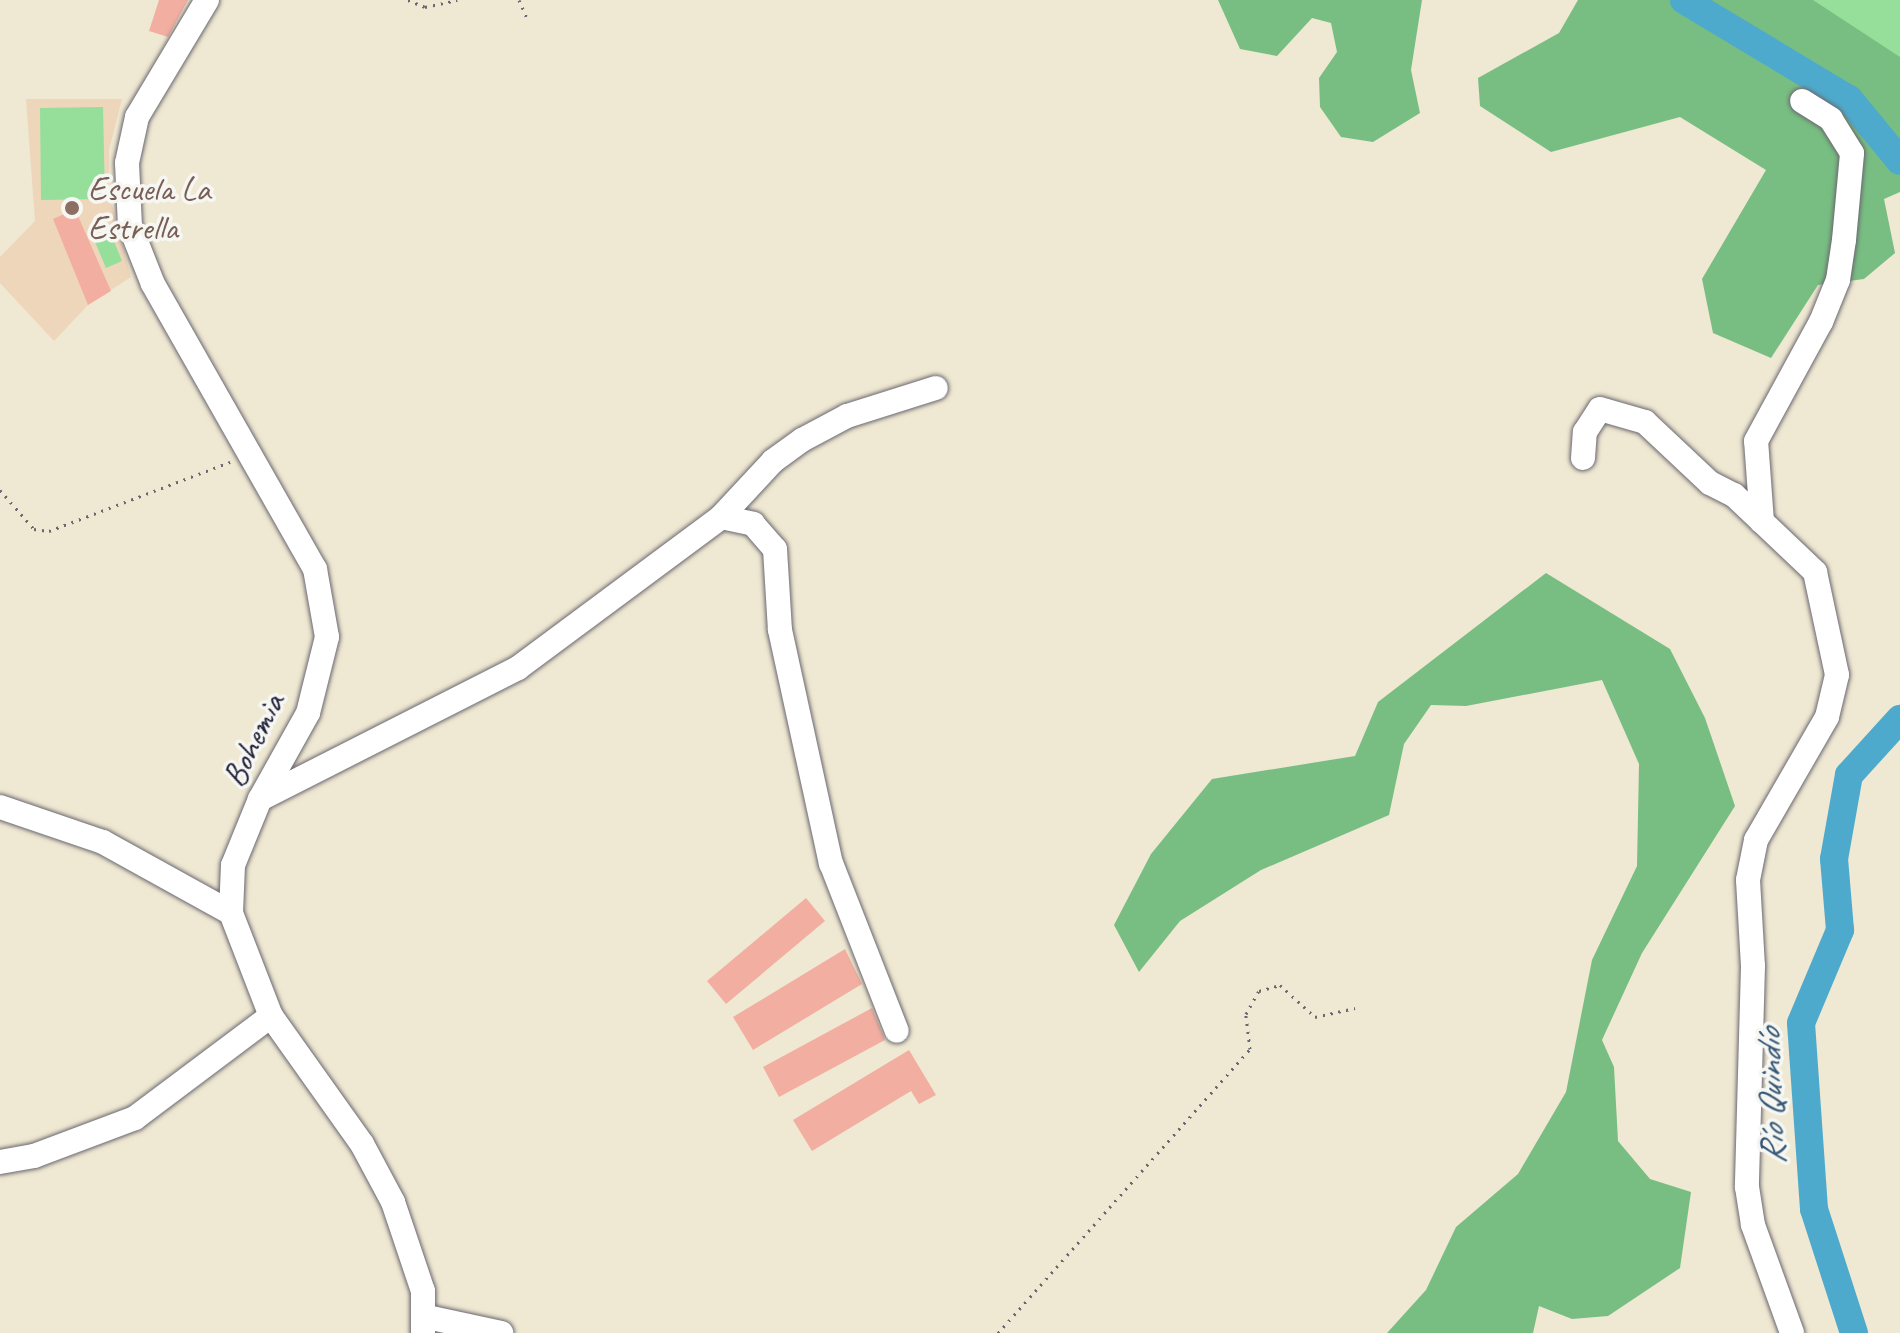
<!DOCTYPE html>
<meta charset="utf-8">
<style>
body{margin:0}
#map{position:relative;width:1900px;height:1333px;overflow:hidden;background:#efe8d2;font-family:Caveat,sans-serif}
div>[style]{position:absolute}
.built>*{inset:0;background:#eed6bb}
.green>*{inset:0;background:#95df9a}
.forest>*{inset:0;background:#78be82}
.river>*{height:28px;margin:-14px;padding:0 14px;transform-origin:14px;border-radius:14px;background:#4eaacc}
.building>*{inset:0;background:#f2afa1}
.path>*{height:3px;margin-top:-1.5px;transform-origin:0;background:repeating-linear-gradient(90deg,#6a6770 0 2px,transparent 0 8px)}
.roads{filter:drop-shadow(0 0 2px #6a6770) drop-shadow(0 0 2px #6a6770)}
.minor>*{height:24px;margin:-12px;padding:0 12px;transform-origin:12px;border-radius:12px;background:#fff}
.dots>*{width:22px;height:22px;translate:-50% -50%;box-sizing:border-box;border:4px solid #f6f6f2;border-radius:50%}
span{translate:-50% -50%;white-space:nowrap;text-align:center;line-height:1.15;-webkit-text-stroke:7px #f6f6f2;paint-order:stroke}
.education-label{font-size:34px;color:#785e54}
.left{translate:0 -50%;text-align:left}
.street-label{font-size:34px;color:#22223b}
.water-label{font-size:36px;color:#345875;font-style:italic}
</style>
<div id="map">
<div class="built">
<div style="clip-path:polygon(26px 99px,122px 99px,109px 150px,109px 194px,131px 277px,88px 305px,54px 341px,0 283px,0 257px,35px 221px)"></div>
</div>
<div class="green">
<div style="clip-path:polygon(1798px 0,1900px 0,1900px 60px)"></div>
<div style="clip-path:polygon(103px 107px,105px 199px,41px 200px,40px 108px)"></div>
<div style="clip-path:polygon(109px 229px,122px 261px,106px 268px,93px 237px)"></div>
</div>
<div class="forest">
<div style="clip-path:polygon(1218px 0,1422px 0,1411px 70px,1420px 113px,1373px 142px,1341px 137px,1320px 107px,1319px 78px,1337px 52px,1331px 23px,1312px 18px,1277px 56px,1240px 49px)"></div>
<div style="clip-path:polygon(1578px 0,1813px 0,1900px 57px,1900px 192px,1884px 199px,1895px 253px,1864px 279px,1818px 285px,1771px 358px,1713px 333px,1702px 279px,1766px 170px,1680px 117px,1551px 152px,1480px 106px,1478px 78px,1559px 33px)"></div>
<div style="clip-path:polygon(1546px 573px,1670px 649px,1705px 718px,1735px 806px,1642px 953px,1602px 1040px,1614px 1067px,1618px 1141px,1650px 1179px,1691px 1192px,1680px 1268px,1608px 1316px,1572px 1319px,1539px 1306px,1533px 1333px,1387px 1333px,1426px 1290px,1456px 1227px,1518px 1174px,1566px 1092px,1592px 960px,1637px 866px,1639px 764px,1602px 680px,1466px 706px,1431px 705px,1404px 744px,1389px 815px,1261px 870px,1180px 921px,1139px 972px,1114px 925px,1151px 854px,1212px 779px,1355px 756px,1378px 702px)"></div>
</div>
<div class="river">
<div style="left:1684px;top:0;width:192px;rotate:31deg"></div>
<div style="left:1849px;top:99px;width:80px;rotate:50.6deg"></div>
<div style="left:1854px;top:1333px;width:130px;rotate:-107.9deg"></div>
<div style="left:1814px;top:1209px;width:186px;rotate:-94deg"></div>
<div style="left:1801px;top:1023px;width:101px;rotate:-67.2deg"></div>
<div style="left:1840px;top:930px;width:71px;rotate:-94.8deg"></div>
<div style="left:1834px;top:859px;width:85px;rotate:-79.9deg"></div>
<div style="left:1849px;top:775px;width:76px;rotate:-47.7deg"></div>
</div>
<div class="building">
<div style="clip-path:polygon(159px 0,188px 0,168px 37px,149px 31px)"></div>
<div style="clip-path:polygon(75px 209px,111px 291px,88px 305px,53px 219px)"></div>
<div style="clip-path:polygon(806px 898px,825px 921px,726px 1004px,707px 981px)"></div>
<div style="clip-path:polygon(845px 949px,862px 984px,753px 1050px,733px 1017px)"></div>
<div style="clip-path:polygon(872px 1008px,885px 1040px,779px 1097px,763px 1067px)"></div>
<div style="clip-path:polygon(909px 1050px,936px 1095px,919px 1104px,911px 1091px,812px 1151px,793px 1120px)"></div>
</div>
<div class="path">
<div style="left:408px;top:0;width:18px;rotate:22deg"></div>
<div style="left:425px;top:7px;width:33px;rotate:-12deg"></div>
<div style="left:519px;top:0;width:20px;rotate:66deg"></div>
<div style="left:0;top:490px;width:52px;rotate:48.9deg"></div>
<div style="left:34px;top:529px;width:15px;rotate:8deg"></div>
<div style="left:49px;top:531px;width:194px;rotate:-20.9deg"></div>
<div style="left:998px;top:1333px;width:380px;rotate:-48.4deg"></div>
<div style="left:1250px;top:1049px;width:35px;rotate:-97deg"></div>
<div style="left:1246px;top:1014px;width:26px;rotate:-61deg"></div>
<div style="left:1259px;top:991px;width:22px;rotate:-16deg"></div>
<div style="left:1280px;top:985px;width:47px;rotate:42.4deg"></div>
<div style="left:1315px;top:1017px;width:41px;rotate:-12.7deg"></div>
</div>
<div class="roads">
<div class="minor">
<div style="left:207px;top:0;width:136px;rotate:120.9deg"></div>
<div style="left:137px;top:117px;width:47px;rotate:102.3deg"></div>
<div style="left:127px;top:163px;width:63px;rotate:87.3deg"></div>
<div style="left:130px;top:226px;width:62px;rotate:68.4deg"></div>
<div style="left:153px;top:284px;width:328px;rotate:60.4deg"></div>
<div style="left:315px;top:569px;width:69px;rotate:80deg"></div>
<div style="left:327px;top:637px;width:78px;rotate:104deg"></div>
<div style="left:308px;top:713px;width:98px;rotate:119.2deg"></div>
<div style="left:260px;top:799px;width:71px;rotate:112.2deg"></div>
<div style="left:233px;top:865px;width:48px;rotate:92.4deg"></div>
<div style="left:231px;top:913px;width:110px;rotate:68.8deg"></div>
<div style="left:271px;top:1016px;width:157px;rotate:54.6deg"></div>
<div style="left:362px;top:1144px;width:66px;rotate:61.9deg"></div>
<div style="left:393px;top:1202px;width:94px;rotate:71.4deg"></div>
<div style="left:423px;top:1291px;width:42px;rotate:90deg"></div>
<div style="left:1583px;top:458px;width:26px;rotate:-86deg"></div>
<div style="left:1585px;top:432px;width:27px;rotate:-57deg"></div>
<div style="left:1600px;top:409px;width:47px;rotate:16.1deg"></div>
<div style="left:1645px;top:422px;width:89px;rotate:43.2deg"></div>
<div style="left:1710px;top:483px;width:27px;rotate:27deg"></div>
<div style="left:1734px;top:495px;width:112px;rotate:43.5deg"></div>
<div style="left:1815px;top:572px;width:105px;rotate:77.9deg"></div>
<div style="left:1837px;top:675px;width:43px;rotate:103.4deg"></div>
<div style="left:1827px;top:717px;width:142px;rotate:120deg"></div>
<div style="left:1756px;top:840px;width:41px;rotate:101.3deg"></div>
<div style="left:1748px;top:880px;width:86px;rotate:86.7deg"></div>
<div style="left:1753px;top:966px;width:221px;rotate:91.6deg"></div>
<div style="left:1747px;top:1187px;width:38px;rotate:81deg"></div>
<div style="left:1753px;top:1225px;width:115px;rotate:70.1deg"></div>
<div style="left:721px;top:517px;width:33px;rotate:12deg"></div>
<div style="left:753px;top:524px;width:33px;rotate:49deg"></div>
<div style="left:775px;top:549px;width:81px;rotate:86.5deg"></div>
<div style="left:780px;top:630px;width:239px;rotate:77.7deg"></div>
<div style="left:831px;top:863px;width:180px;rotate:68.6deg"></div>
<div style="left:1762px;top:522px;width:81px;rotate:-94.2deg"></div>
<div style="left:1756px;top:441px;width:136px;rotate:-61.4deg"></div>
<div style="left:1821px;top:322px;width:45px;rotate:-68deg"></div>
<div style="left:1838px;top:280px;width:40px;rotate:-81.5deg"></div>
<div style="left:1844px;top:240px;width:87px;rotate:-84.7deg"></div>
<div style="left:1852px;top:153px;width:40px;rotate:-122deg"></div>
<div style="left:1831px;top:119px;width:34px;rotate:-148deg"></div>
<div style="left:260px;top:799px;width:289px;rotate:-26.9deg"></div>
<div style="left:518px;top:668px;width:253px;rotate:-36.6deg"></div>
<div style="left:721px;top:517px;width:76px;rotate:-47.1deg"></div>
<div style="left:773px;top:461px;width:36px;rotate:-36deg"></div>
<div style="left:802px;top:440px;width:51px;rotate:-28.1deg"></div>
<div style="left:847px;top:416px;width:93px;rotate:-17.5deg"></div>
<div style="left:0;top:807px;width:109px;rotate:18.8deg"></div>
<div style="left:103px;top:842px;width:146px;rotate:29deg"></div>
<div style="left:0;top:1162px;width:35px;rotate:-10deg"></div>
<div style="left:34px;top:1156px;width:108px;rotate:-20.6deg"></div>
<div style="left:135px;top:1118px;width:170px;rotate:-36.9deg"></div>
<div style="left:427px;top:1317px;width:76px;rotate:12.2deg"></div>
</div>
</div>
<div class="dots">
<div style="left:72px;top:208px;background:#8d6e63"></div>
</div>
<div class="education-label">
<span class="left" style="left:88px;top:208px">Escuela La<br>Estrella</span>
</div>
<div class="street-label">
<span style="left:253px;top:740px;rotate:-64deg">Bohemia</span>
</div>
<div class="water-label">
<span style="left:1771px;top:1097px;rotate:-92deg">Río Quindío</span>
</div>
</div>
